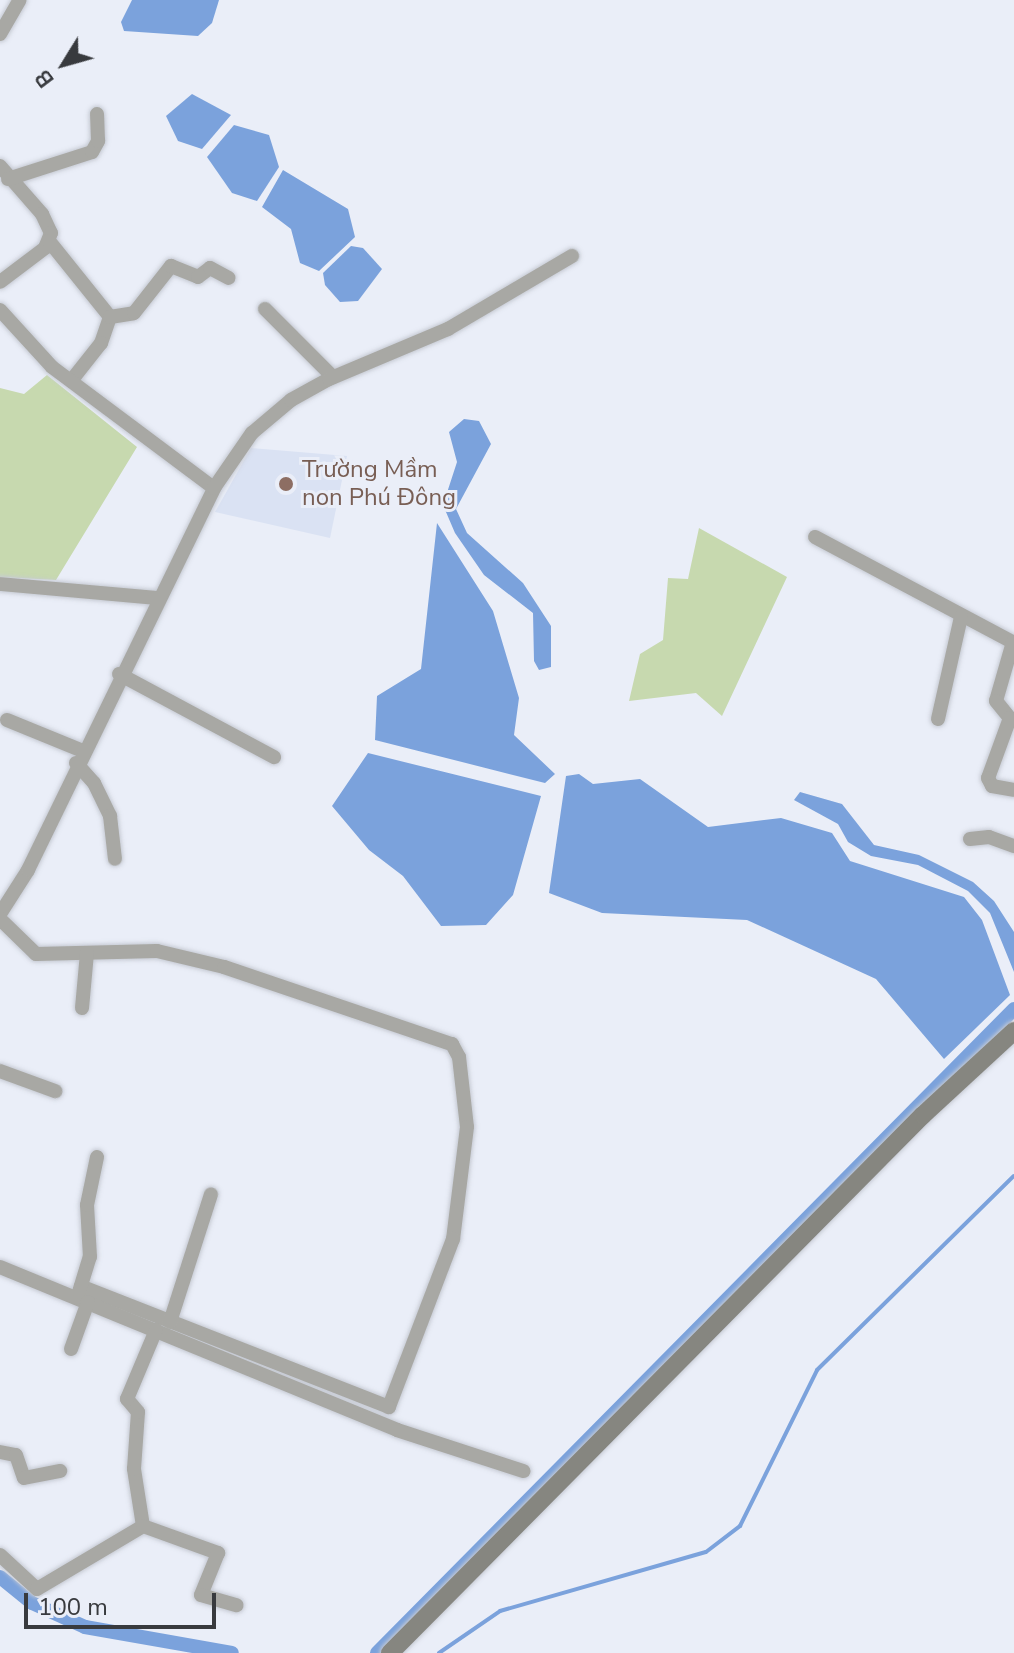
<!DOCTYPE html>
<meta charset="utf-8">
<style>
body{margin:0}
#map{position:relative;width:1014px;height:1653px;overflow:hidden;background:#eaeef8;font-family:"Nunito Sans",sans-serif}
div>[style]{position:absolute}
.built>*{inset:0;background:#dae2f3}
.green>*{inset:0;background:#c7d9af}
.water>*{inset:0;background:#7ba2dc}
.stream>*{height:4px;margin:-2px;padding:0 2px;transform-origin:2px;border-radius:2px;background:#7ba2dc}
.canal>*{height:14px;margin:-7px;padding:0 7px;transform-origin:7px;border-radius:7px;background:#7ba2dc}
.roads{filter:drop-shadow(0 0 2px #c6cad3) drop-shadow(0 0 2px #c6cad3)}
.street>*{height:14px;margin:-7px;padding:0 7px;transform-origin:7px;border-radius:7px;background:#a8a8a4}
.secondary>*{height:18px;margin:-9px;padding:0 9px;transform-origin:9px;border-radius:9px;background:#868680}
.dots>*{width:22px;height:22px;translate:-50% -50%;box-sizing:border-box;border:4px solid #eaeef8;border-radius:50%}
span{translate:-50% -50%;white-space:nowrap;text-align:center;line-height:1.15;-webkit-text-stroke:6px #eaeef8;paint-order:stroke}
.education-label{font-size:24px;color:#785e54}
.left{translate:0 -50%;text-align:left}
.north{position:absolute;left:24px;top:24px;width:80px;height:80px;-webkit-text-stroke:6px #eaeef8;paint-order:stroke;rotate:233deg;font-size:22px;font-weight:700;line-height:32px;text-align:center;color:#383a3e}
.north::after{content:'';display:block;margin:auto;width:28px;height:36px;background:#383a3e;clip-path:polygon(50% 0,100% 100%,50% 72%,0 100%)}
.scale{position:absolute;left:24px;top:1593px;width:192px;height:36px;box-sizing:border-box;border:4px solid #383a3e;border-top:0;padding-left:10px;font-size:24px;line-height:28px;white-space:nowrap;color:#383a3e;-webkit-text-stroke:6px #eaeef8;paint-order:stroke}
</style>
<div id="map">
<div class="built">
<div style="clip-path:polygon(251px 448px,347px 456px,330px 538px,215px 512px)"></div>
</div>
<div class="green">
<div style="clip-path:polygon(47px 375px,137px 447px,56px 580px,0 577px,0 388px,24px 394px)"></div>
<div style="clip-path:polygon(699px 528px,787px 577px,722px 716px,696px 693px,629px 701px,640px 654px,663px 640px,668px 578px,688px 579px)"></div>
</div>
<div class="water">
<div style="clip-path:polygon(132px 0,219px 0,212px 23px,198px 36px,124px 31px,121px 22px)"></div>
<div style="clip-path:polygon(192px 94px,231px 115px,202px 149px,178px 141px,166px 116px)"></div>
<div style="clip-path:polygon(234px 125px,269px 135px,279px 167px,257px 201px,232px 193px,207px 157px)"></div>
<div style="clip-path:polygon(283px 170px,348px 209px,355px 237px,319px 271px,300px 263px,291px 229px,262px 207px)"></div>
<div style="clip-path:polygon(351px 246px,363px 248px,382px 269px,358px 301px,340px 302px,325px 285px,323px 273px)"></div>
<div style="clip-path:polygon(464px 419px,479px 421px,491px 444px,456px 509px,467px 533px,523px 583px,551px 626px,551px 667px,539px 670px,534px 661px,533px 613px,484px 575px,455px 533px,443px 505px,457px 462px,449px 432px)"></div>
<div style="clip-path:polygon(437px 523px,493px 611px,519px 698px,514px 735px,555px 774px,545px 783px,375px 740px,377px 696px,421px 669px)"></div>
<div style="clip-path:polygon(368px 753px,541px 796px,513px 895px,486px 925px,441px 926px,403px 876px,369px 850px,332px 806px)"></div>
<div style="clip-path:polygon(579px 774px,593px 784px,640px 779px,708px 827px,781px 818px,832px 833px,850px 861px,964px 897px,982px 920px,1010px 995px,944px 1059px,876px 979px,747px 920px,602px 913px,549px 893px,566px 776px)"></div>
<div style="clip-path:polygon(800px 792px,842px 804px,874px 845px,919px 855px,973px 882px,994px 901px,1014px 932px,1014px 972px,990px 913px,968px 891px,918px 865px,871px 856px,848px 842px,838px 824px,794px 800px)"></div>
</div>
<div class="stream">
<div style="left:439px;top:1653px;width:74px;rotate:-34.5deg"></div>
<div style="left:500px;top:1611px;width:214px;rotate:-16deg"></div>
<div style="left:706px;top:1552px;width:43px;rotate:-37.4deg"></div>
<div style="left:740px;top:1526px;width:174px;rotate:-63.7deg"></div>
<div style="left:817px;top:1370px;width:276px;rotate:-44.6deg"></div>
</div>
<div class="canal">
<div style="left:0;top:1577px;width:41px;rotate:39.1deg"></div>
<div style="left:32px;top:1603px;width:58px;rotate:24.4deg"></div>
<div style="left:85px;top:1627px;width:149px;rotate:10deg"></div>
<div style="left:377px;top:1653px;width:906px;rotate:-45.31deg"></div>
</div>
<div class="roads">
<div class="street">
<div style="left:0;top:34px;width:39px;rotate:-60deg"></div>
<div style="left:0;top:166px;width:64px;rotate:48.8deg"></div>
<div style="left:42px;top:214px;width:21px;rotate:65deg"></div>
<div style="left:51px;top:233px;width:16px;rotate:112deg"></div>
<div style="left:45px;top:248px;width:56px;rotate:142.9deg"></div>
<div style="left:8px;top:179px;width:88px;rotate:-17.8deg"></div>
<div style="left:92px;top:152px;width:13px;rotate:-61deg"></div>
<div style="left:98px;top:141px;width:27px;rotate:-92deg"></div>
<div style="left:49px;top:241px;width:97px;rotate:51.2deg"></div>
<div style="left:110px;top:317px;width:28px;rotate:109deg"></div>
<div style="left:101px;top:343px;width:48px;rotate:128.3deg"></div>
<div style="left:265px;top:309px;width:96px;rotate:45deg"></div>
<div style="left:0;top:310px;width:77px;rotate:47.6deg"></div>
<div style="left:52px;top:367px;width:202px;rotate:36.8deg"></div>
<div style="left:110px;top:317px;width:24px;rotate:-9deg"></div>
<div style="left:134px;top:313px;width:60px;rotate:-51.8deg"></div>
<div style="left:171px;top:266px;width:29px;rotate:22deg"></div>
<div style="left:198px;top:277px;width:15px;rotate:-37deg"></div>
<div style="left:210px;top:268px;width:21px;rotate:28deg"></div>
<div style="left:815px;top:537px;width:225px;rotate:28deg"></div>
<div style="left:0;top:584px;width:159px;rotate:5.1deg"></div>
<div style="left:1013px;top:642px;width:61px;rotate:106.1deg"></div>
<div style="left:996px;top:701px;width:22px;rotate:51deg"></div>
<div style="left:1010px;top:718px;width:64px;rotate:110.1deg"></div>
<div style="left:988px;top:778px;width:9px;rotate:63deg"></div>
<div style="left:992px;top:786px;width:22px;rotate:10deg"></div>
<div style="left:119px;top:674px;width:176px;rotate:28.2deg"></div>
<div style="left:938px;top:719px;width:105px;rotate:-77.3deg"></div>
<div style="left:7px;top:720px;width:82px;rotate:22.2deg"></div>
<div style="left:76px;top:763px;width:27px;rotate:48deg"></div>
<div style="left:94px;top:783px;width:37px;rotate:64deg"></div>
<div style="left:110px;top:816px;width:43px;rotate:83.4deg"></div>
<div style="left:970px;top:839px;width:19px;rotate:-6deg"></div>
<div style="left:989px;top:837px;width:27px;rotate:20deg"></div>
<div style="left:0;top:914px;width:52px;rotate:-57.5deg"></div>
<div style="left:28px;top:870px;width:425px;rotate:-64deg"></div>
<div style="left:214px;top:488px;width:67px;rotate:-55.4deg"></div>
<div style="left:252px;top:433px;width:51px;rotate:-40.2deg"></div>
<div style="left:291px;top:400px;width:43px;rotate:-28.9deg"></div>
<div style="left:329px;top:379px;width:129px;rotate:-22.8deg"></div>
<div style="left:448px;top:329px;width:144px;rotate:-30.5deg"></div>
<div style="left:0;top:919px;width:50px;rotate:44.2deg"></div>
<div style="left:36px;top:954px;width:121px;rotate:-1.4deg"></div>
<div style="left:157px;top:951px;width:69px;rotate:13.4deg"></div>
<div style="left:224px;top:967px;width:241px;rotate:18.7deg"></div>
<div style="left:452px;top:1044px;width:15px;rotate:62deg"></div>
<div style="left:459px;top:1057px;width:70px;rotate:83.5deg"></div>
<div style="left:467px;top:1127px;width:113px;rotate:97.1deg"></div>
<div style="left:453px;top:1239px;width:180px;rotate:110.9deg"></div>
<div style="left:389px;top:1407px;width:331px;rotate:-158.6deg"></div>
<div style="left:82px;top:1008px;width:55px;rotate:-84.8deg"></div>
<div style="left:0;top:1071px;width:59px;rotate:20deg"></div>
<div style="left:0;top:1267px;width:429px;rotate:22.3deg"></div>
<div style="left:397px;top:1430px;width:133px;rotate:18deg"></div>
<div style="left:79px;top:1292px;width:37px;rotate:-73deg"></div>
<div style="left:90px;top:1257px;width:52px;rotate:-93.3deg"></div>
<div style="left:87px;top:1205px;width:49px;rotate:-78.2deg"></div>
<div style="left:170px;top:1322px;width:134px;rotate:-72.2deg"></div>
<div style="left:71px;top:1349px;width:50px;rotate:-70.1deg"></div>
<div style="left:0;top:1452px;width:16px;rotate:11deg"></div>
<div style="left:16px;top:1455px;width:24px;rotate:71deg"></div>
<div style="left:24px;top:1478px;width:37px;rotate:-11deg"></div>
<div style="left:143px;top:1526px;width:58px;rotate:-99deg"></div>
<div style="left:134px;top:1469px;width:57px;rotate:-86deg"></div>
<div style="left:138px;top:1412px;width:17px;rotate:-130deg"></div>
<div style="left:127px;top:1399px;width:75px;rotate:-67.2deg"></div>
<div style="left:0;top:1555px;width:50px;rotate:42.6deg"></div>
<div style="left:37px;top:1589px;width:123px;rotate:-30.7deg"></div>
<div style="left:143px;top:1526px;width:80px;rotate:19.8deg"></div>
<div style="left:218px;top:1553px;width:45px;rotate:112deg"></div>
<div style="left:201px;top:1595px;width:37px;rotate:16deg"></div>
</div>
<div class="secondary">
<div style="left:390px;top:1653px;width:757px;rotate:-45.27deg"></div>
<div style="left:923px;top:1115px;width:124px;rotate:-42.7deg"></div>
</div>
</div>
<div class="dots">
<div style="left:286px;top:484px;background:#8d6e63"></div>
</div>
<div class="education-label">
<span class="left" style="left:302px;top:484px">Trường Mầm<br>non Phú Đông</span>
</div>
<div class="north">B</div>
<div class="scale">100 m</div>
</div>
